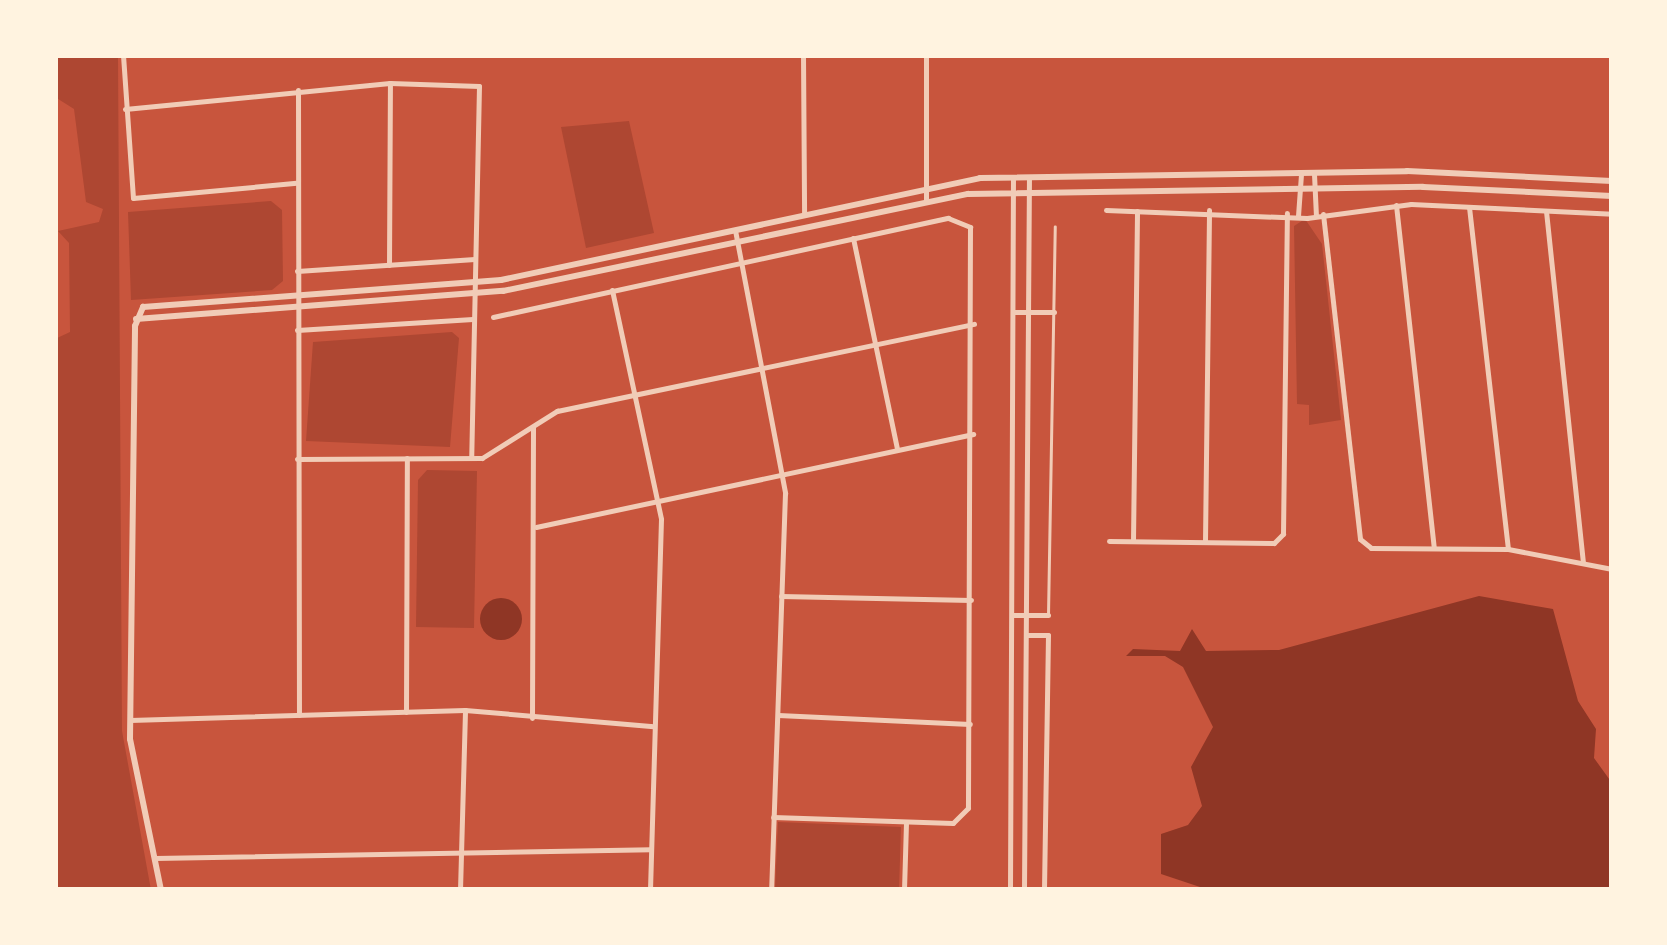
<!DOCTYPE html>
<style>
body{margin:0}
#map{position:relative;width:1667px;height:945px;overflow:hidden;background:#c8553d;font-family:Quicksand,sans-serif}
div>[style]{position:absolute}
.green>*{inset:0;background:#ae4732}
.water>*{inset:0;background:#8f3625}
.round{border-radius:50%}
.service>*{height:2.5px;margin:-1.25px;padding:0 1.25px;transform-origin:1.25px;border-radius:1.25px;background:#f1ccb7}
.minor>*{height:5px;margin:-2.5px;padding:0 2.5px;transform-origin:2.5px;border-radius:2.5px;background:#f1ccb7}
.tertiary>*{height:6px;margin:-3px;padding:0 3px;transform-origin:3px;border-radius:3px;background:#f1ccb7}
span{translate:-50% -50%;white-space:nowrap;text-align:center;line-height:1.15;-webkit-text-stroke:9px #fff3e0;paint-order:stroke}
.frame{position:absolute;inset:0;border:58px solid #fff3e0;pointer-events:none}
</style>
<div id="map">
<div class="green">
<div style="clip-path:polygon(55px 55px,118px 55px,122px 731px,151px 890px,55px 890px,55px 339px,70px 332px,69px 243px,58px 231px,99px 222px,103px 209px,86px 202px,74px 109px,55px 97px)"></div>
<div style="clip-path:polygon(629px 121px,654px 233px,586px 248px,561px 127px)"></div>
<div style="clip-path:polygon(271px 201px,282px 210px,283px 281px,272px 290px,131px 300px,128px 212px)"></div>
<div style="clip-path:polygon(1305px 219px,1322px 244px,1341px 420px,1309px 425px,1309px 405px,1297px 404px,1294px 226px)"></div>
<div style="clip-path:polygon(452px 332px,459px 338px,450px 447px,306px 441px,313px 342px)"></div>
<div style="clip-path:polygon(427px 470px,477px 471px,474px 628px,416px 627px,418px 480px)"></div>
<div style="clip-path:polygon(778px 822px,901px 827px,899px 890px,775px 890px)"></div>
</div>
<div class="water">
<div style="clip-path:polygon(1479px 596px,1553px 609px,1578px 701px,1596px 729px,1594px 758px,1612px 783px,1612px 890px,1209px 890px,1161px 874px,1161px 834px,1188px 825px,1202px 806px,1191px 767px,1213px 727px,1183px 667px,1165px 656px,1126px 656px,1133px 649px,1180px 651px,1192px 629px,1206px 651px,1279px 650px)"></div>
<div class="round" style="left:480px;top:598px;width:42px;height:42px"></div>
</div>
<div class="service">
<div style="left:1048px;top:615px;width:388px;rotate:-89deg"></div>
</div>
<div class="minor">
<div style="left:123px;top:55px;width:143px;rotate:86deg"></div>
<div style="left:133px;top:198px;width:164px;rotate:-5.3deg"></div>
<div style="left:803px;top:55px;width:158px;rotate:89.6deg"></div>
<div style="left:926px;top:55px;width:146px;rotate:90deg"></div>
<div style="left:298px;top:90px;width:625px;rotate:89.91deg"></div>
<div style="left:125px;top:109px;width:266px;rotate:-5.6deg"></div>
<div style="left:390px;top:83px;width:89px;rotate:1.9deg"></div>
<div style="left:479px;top:86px;width:372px;rotate:91.2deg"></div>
<div style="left:1314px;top:174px;width:42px;rotate:87.3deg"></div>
<div style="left:1396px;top:205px;width:345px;rotate:83.7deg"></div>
<div style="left:1469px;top:207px;width:344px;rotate:83.5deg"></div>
<div style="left:1106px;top:210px;width:201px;rotate:2.3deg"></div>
<div style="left:1307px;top:218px;width:105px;rotate:-7.7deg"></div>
<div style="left:1411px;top:204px;width:201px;rotate:2.8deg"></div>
<div style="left:1546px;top:211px;width:354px;rotate:84deg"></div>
<div style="left:1323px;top:214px;width:327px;rotate:83.5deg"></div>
<div style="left:1360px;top:539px;width:14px;rotate:39deg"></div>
<div style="left:1371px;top:548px;width:137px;rotate:0.4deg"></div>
<div style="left:1508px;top:549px;width:106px;rotate:10.9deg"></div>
<div style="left:1298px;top:216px;width:42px;rotate:-85.9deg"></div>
<div style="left:735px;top:230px;width:268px;rotate:79.2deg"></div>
<div style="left:785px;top:493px;width:397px;rotate:92deg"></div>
<div style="left:853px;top:238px;width:216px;rotate:78.2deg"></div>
<div style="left:389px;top:265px;width:182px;rotate:-89.7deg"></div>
<div style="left:297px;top:271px;width:178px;rotate:-3.9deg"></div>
<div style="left:612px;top:290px;width:234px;rotate:77.9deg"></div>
<div style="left:661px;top:519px;width:371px;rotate:91.7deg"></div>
<div style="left:1013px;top:312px;width:41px"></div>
<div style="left:493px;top:317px;width:466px;rotate:-12.3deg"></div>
<div style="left:948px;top:218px;width:24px;rotate:22deg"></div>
<div style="left:970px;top:227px;width:581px;rotate:90.2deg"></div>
<div style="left:968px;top:808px;width:21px;rotate:135deg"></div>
<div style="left:953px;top:823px;width:180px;rotate:-178.1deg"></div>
<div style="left:297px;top:330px;width:176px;rotate:-3.6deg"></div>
<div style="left:297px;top:459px;width:185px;rotate:-0.3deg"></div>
<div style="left:482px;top:458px;width:89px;rotate:-32.1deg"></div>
<div style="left:557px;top:411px;width:426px;rotate:-11.8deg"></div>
<div style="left:536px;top:527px;width:447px;rotate:-12deg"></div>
<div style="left:1109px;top:541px;width:165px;rotate:0.7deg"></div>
<div style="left:1274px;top:543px;width:13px;rotate:-45deg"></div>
<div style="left:1283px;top:534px;width:321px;rotate:-89.3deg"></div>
<div style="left:1133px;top:541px;width:330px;rotate:-89.3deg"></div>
<div style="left:1205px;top:541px;width:331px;rotate:-89.3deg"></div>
<div style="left:781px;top:596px;width:190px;rotate:1.2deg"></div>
<div style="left:1012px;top:615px;width:36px"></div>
<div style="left:1026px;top:635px;width:22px"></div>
<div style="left:1048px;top:635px;width:255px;rotate:90.9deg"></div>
<div style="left:406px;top:712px;width:254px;rotate:-89.8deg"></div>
<div style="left:778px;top:715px;width:192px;rotate:2.7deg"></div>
<div style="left:532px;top:718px;width:291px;rotate:-89.8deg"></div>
<div style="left:130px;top:720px;width:335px;rotate:-1.7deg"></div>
<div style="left:465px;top:710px;width:189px;rotate:4.9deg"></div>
<div style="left:155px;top:858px;width:496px;rotate:-1deg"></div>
<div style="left:460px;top:890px;width:180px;rotate:-88.4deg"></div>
<div style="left:904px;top:890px;width:68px;rotate:-88.3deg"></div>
<div style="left:1010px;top:890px;width:712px;rotate:-89.76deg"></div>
<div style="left:1024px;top:890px;width:712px;rotate:-89.6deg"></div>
</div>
<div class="tertiary">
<div style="left:136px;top:319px;width:368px;rotate:-4.4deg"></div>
<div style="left:503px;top:291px;width:475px;rotate:-11.8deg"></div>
<div style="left:968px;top:194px;width:455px;rotate:-0.9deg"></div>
<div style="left:1423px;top:187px;width:189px;rotate:2.7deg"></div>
<div style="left:161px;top:890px;width:154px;rotate:-101.6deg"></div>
<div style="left:130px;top:739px;width:413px;rotate:-89.3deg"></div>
<div style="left:135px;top:326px;width:21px;rotate:-67deg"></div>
<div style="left:143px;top:307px;width:359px;rotate:-4.3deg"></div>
<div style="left:501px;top:280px;width:490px;rotate:-12deg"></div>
<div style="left:980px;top:178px;width:427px;rotate:-0.9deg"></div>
<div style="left:1407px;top:171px;width:205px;rotate:2.8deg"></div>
</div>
<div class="frame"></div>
</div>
